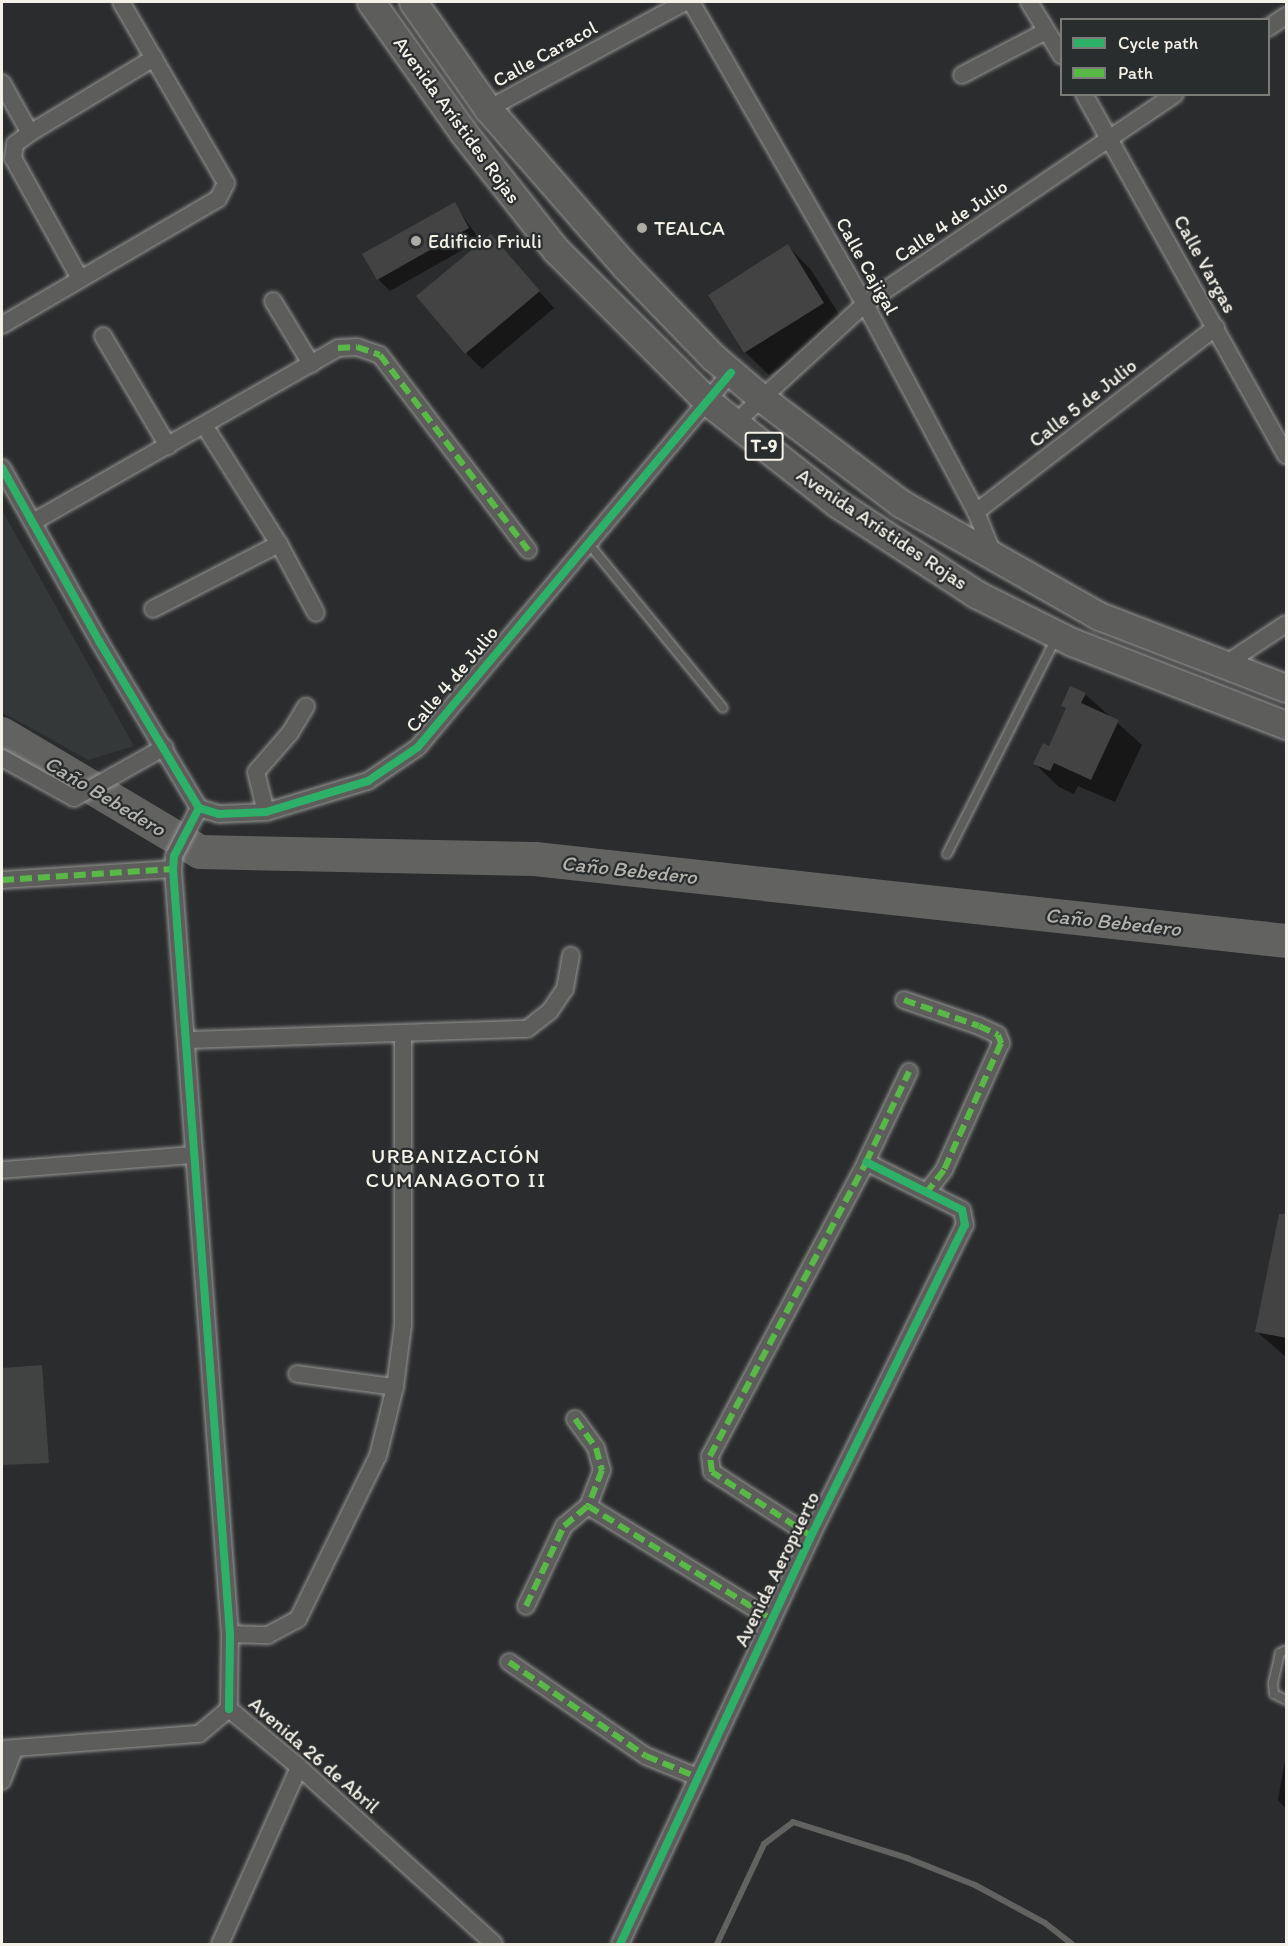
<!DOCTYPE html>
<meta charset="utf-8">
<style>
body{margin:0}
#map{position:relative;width:1288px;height:1946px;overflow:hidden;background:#2b2c2d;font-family:Itim,sans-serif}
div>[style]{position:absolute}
.built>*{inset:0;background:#353838}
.green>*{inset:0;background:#414242}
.shadow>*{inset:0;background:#0007}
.stream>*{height:6px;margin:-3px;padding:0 3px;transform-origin:3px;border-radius:3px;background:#626361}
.river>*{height:34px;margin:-17px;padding:0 17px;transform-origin:17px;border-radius:17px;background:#626361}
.building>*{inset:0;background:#434344}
.roads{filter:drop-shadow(0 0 2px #979796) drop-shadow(0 0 2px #979796)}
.lane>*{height:8px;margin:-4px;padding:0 4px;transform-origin:4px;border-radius:4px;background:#5d5d5c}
.street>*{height:16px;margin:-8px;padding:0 8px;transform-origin:8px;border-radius:8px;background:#5d5d5c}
.primary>*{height:27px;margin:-13.5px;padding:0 13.5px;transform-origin:13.5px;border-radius:13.5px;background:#5d5d5c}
.quiet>*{height:6px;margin-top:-3px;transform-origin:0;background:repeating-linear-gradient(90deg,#58b947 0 12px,transparent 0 18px)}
.cycleway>*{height:8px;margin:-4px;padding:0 4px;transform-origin:4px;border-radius:4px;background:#2db169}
.dots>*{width:16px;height:16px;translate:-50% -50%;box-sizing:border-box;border:3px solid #2a2d2e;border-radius:50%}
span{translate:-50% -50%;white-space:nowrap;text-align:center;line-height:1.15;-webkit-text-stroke:4.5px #2a2d2e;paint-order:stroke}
.shield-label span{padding:2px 4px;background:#2a2d2e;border:2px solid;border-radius:4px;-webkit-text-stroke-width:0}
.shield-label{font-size:18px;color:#f4f1e8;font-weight:700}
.street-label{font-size:20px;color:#f4f1e8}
.poi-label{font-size:20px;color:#f4f1e8}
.left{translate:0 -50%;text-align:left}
.water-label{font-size:21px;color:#b5b3ae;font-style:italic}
.neighbourhood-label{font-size:21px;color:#f4f1e8;letter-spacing:1.5px}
.frame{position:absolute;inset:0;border:3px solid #f4f1e8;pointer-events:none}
.legend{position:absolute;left:1060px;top:18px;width:210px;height:78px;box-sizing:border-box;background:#2a2d2e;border:2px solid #7b7b78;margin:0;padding:8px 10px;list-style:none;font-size:18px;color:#f4f1e8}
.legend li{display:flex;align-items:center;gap:12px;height:30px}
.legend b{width:30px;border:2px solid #7b7b78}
</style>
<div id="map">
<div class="built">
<div style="clip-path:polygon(2px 510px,134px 746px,88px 760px,2px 712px)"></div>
</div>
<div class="green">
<div style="clip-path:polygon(42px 1365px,49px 1463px,2px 1465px,2px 1368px)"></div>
</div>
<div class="shadow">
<div style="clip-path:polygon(454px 204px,480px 240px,390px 291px,378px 279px)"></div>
<div style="clip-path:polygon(491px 236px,554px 308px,482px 369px,466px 353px)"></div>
<div style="clip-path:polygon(788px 246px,811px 270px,847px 327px,769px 375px,745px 352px)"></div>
<div style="clip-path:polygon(1085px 694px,1142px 745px,1115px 802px,1078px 786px,1074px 794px,1059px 787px,1035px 764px,1050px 748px,1067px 710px,1063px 705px)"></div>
<div style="clip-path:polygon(1286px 1241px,1286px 1357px,1257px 1332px)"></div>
<div style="clip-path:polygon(1286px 1755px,1286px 1809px,1278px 1800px)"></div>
</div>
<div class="stream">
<div style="left:717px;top:1944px;width:110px;rotate:-64.8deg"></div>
<div style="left:764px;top:1844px;width:36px;rotate:-37deg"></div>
<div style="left:793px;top:1822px;width:120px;rotate:17.5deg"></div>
<div style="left:907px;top:1858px;width:73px;rotate:21.7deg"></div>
<div style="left:975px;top:1885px;width:80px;rotate:28.5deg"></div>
<div style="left:1045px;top:1923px;width:34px;rotate:38deg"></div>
</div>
<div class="river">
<div style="left:2px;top:734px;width:230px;rotate:30.8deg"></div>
<div style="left:200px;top:852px;width:335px;rotate:1.2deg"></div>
<div style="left:535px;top:859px;width:755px;rotate:6.23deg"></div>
</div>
<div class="building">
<div style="clip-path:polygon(455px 202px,469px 228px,377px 280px,362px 254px)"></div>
<div style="clip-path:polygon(491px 234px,540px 291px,465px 354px,416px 296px)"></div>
<div style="clip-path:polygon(788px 244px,824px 303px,744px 353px,708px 295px)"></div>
<div style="clip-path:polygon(1070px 686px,1086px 693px,1081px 703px,1119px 720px,1091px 780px,1054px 763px,1050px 771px,1033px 764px,1043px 743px,1049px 746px,1066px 708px,1061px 706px)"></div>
<div style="clip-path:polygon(1279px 1214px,1287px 1214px,1287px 1338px,1255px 1332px)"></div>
</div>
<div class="roads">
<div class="lane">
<div style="left:588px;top:543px;width:213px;rotate:50.7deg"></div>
<div style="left:947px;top:854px;width:242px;rotate:-63.2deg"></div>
<div style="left:1286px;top:1650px;width:7px;rotate:153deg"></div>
<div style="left:1280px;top:1653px;width:31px;rotate:103deg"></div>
<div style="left:1273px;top:1683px;width:11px;rotate:85deg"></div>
<div style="left:1274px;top:1694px;width:13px;rotate:27deg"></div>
</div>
<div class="street">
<div style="left:691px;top:2px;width:349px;rotate:60.1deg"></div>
<div style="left:865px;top:304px;width:236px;rotate:61.9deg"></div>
<div style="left:976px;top:512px;width:48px;rotate:67.8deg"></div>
<div style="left:1029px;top:2px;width:63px;rotate:58.6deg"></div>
<div style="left:1268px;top:28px;width:22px;rotate:-34deg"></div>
<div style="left:962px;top:75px;width:95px;rotate:-27.6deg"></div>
<div style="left:2px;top:83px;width:57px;rotate:60.8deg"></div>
<div style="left:30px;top:133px;width:145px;rotate:-31.2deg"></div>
<div style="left:1084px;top:94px;width:414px;rotate:60.8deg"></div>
<div style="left:488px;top:109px;width:224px;rotate:-28.5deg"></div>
<div style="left:30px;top:133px;width:19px;rotate:144deg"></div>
<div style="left:15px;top:144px;width:14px;rotate:98deg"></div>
<div style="left:13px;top:158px;width:138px;rotate:61deg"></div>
<div style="left:273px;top:301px;width:74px;rotate:58.9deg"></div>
<div style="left:2px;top:325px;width:250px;rotate:-30.3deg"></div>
<div style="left:218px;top:199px;width:18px;rotate:-63deg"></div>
<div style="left:226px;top:183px;width:209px;rotate:-120.1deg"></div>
<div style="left:103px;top:336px;width:128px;rotate:59.4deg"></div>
<div style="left:735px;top:423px;width:176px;rotate:-42.5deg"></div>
<div style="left:865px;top:304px;width:374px;rotate:-34.1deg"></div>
<div style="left:204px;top:425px;width:141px;rotate:57.8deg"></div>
<div style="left:279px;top:544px;width:78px;rotate:61.8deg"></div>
<div style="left:2px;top:468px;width:198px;rotate:60.7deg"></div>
<div style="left:99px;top:641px;width:195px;rotate:59.1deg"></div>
<div style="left:199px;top:808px;width:21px;rotate:17deg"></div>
<div style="left:219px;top:814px;width:47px;rotate:-2.4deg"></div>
<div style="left:266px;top:812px;width:107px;rotate:-16.9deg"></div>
<div style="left:368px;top:781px;width:60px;rotate:-34.2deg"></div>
<div style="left:418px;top:747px;width:488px;rotate:-50.1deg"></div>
<div style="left:976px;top:512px;width:303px;rotate:-37.6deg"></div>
<div style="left:33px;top:522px;width:351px;rotate:-29.7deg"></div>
<div style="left:338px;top:348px;width:19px;rotate:-3deg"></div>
<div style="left:357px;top:347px;width:24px;rotate:19deg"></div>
<div style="left:380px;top:355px;width:245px;rotate:52.8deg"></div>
<div style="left:153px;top:609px;width:142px;rotate:-27.3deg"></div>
<div style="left:1224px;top:665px;width:74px;rotate:-33.5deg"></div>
<div style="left:2px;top:758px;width:82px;rotate:29.1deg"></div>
<div style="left:74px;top:798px;width:104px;rotate:-29.3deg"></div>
<div style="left:199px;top:808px;width:54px;rotate:117.5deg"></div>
<div style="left:174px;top:856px;width:13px;rotate:94deg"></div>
<div style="left:173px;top:869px;width:767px;rotate:85.74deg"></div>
<div style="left:230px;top:1634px;width:75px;rotate:90.8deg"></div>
<div style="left:266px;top:812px;width:41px;rotate:-104deg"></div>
<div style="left:256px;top:772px;width:52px;rotate:-48.9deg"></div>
<div style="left:290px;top:733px;width:31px;rotate:-59deg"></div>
<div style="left:2px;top:880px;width:171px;rotate:-3.7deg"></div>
<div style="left:904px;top:1000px;width:79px;rotate:19.1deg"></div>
<div style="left:979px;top:1026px;width:21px;rotate:25deg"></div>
<div style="left:998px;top:1035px;width:9px;rotate:69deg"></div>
<div style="left:1001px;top:1043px;width:139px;rotate:114.2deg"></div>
<div style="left:944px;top:1170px;width:28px;rotate:128deg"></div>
<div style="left:189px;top:1040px;width:338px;rotate:-1.9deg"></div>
<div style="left:527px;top:1029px;width:29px;rotate:-38deg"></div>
<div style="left:550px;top:1011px;width:27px;rotate:-56deg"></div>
<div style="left:565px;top:989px;width:34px;rotate:-80deg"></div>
<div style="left:2px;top:1170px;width:193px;rotate:-4.5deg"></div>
<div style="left:297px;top:1374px;width:99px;rotate:7.6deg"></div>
<div style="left:575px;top:1419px;width:36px;rotate:54deg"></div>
<div style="left:596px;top:1448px;width:23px;rotate:75deg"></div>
<div style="left:602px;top:1470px;width:39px;rotate:111deg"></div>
<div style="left:588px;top:1506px;width:216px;rotate:31.6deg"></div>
<div style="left:811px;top:1536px;width:118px;rotate:-147.1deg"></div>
<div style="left:712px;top:1472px;width:16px;rotate:-97deg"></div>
<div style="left:710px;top:1456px;width:333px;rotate:-62deg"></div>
<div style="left:866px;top:1162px;width:100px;rotate:-64.5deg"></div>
<div style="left:526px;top:1606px;width:89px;rotate:-64.6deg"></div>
<div style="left:564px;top:1526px;width:31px;rotate:-40deg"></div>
<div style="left:230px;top:1634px;width:38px;rotate:2deg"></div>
<div style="left:268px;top:1635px;width:34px;rotate:-28deg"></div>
<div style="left:298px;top:1619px;width:182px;rotate:-63.9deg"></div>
<div style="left:378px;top:1456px;width:71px;rotate:-76.2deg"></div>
<div style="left:395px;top:1387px;width:63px;rotate:-82.6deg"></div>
<div style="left:403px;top:1325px;width:292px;rotate:-90deg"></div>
<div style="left:509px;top:1662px;width:166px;rotate:34.5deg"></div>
<div style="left:646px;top:1756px;width:55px;rotate:22.4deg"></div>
<div style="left:229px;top:1709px;width:91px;rotate:39.6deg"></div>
<div style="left:299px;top:1767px;width:263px;rotate:42.2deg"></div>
<div style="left:2px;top:1749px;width:198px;rotate:-4.4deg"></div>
<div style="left:199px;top:1734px;width:39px;rotate:-40deg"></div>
<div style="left:2px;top:1781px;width:34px;rotate:-69deg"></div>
<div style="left:220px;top:1944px;width:194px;rotate:-65.9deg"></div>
<div style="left:620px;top:1944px;width:450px;rotate:-64.9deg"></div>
<div style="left:811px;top:1536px;width:347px;rotate:-63.7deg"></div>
<div style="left:965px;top:1225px;width:15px;rotate:-101deg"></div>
<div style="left:962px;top:1210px;width:107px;rotate:-153.4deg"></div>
</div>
<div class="primary">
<div style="left:371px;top:2px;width:159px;rotate:54.7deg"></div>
<div style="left:463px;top:132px;width:150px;rotate:51.8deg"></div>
<div style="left:556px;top:250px;width:214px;rotate:45deg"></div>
<div style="left:707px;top:401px;width:167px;rotate:38.2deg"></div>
<div style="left:838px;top:504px;width:165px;rotate:33.1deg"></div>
<div style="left:976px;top:594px;width:107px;rotate:26.6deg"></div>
<div style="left:1072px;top:642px;width:230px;rotate:21.2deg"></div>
<div style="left:413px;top:2px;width:131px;rotate:55deg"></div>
<div style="left:488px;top:109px;width:208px;rotate:48.9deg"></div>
<div style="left:625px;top:266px;width:127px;rotate:46deg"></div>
<div style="left:713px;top:357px;width:62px;rotate:40.4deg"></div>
<div style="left:760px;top:397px;width:176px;rotate:37.1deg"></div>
<div style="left:900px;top:503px;width:229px;rotate:29.6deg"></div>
<div style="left:1099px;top:616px;width:200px;rotate:21.1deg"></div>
</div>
</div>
<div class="quiet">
<div style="left:338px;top:348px;width:19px;rotate:-3deg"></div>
<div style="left:357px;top:347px;width:24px;rotate:19deg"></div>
<div style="left:380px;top:355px;width:245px;rotate:52.8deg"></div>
<div style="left:2px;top:880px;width:171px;rotate:-3.7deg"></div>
<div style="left:904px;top:1000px;width:79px;rotate:19.1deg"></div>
<div style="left:979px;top:1026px;width:21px;rotate:25deg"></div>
<div style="left:998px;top:1035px;width:9px;rotate:69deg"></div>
<div style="left:1001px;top:1043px;width:139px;rotate:114.2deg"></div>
<div style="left:944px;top:1170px;width:28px;rotate:128deg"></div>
<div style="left:575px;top:1419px;width:36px;rotate:54deg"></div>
<div style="left:596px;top:1448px;width:23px;rotate:75deg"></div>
<div style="left:602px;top:1470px;width:39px;rotate:111deg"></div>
<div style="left:588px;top:1506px;width:216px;rotate:31.6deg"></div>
<div style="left:811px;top:1536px;width:118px;rotate:-147.1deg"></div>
<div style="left:712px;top:1472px;width:16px;rotate:-97deg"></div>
<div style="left:710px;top:1456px;width:333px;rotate:-62deg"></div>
<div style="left:866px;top:1162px;width:100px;rotate:-64.5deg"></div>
<div style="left:526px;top:1606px;width:89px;rotate:-64.6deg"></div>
<div style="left:564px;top:1526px;width:31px;rotate:-40deg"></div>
<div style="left:509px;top:1662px;width:166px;rotate:34.5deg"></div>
<div style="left:646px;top:1756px;width:55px;rotate:22.4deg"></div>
</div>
<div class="cycleway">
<div style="left:2px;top:468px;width:198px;rotate:60.7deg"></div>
<div style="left:99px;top:641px;width:195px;rotate:59.1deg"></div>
<div style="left:199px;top:808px;width:21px;rotate:17deg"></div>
<div style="left:219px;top:814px;width:47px;rotate:-2.4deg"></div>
<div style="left:266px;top:812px;width:107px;rotate:-16.9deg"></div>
<div style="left:368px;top:781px;width:60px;rotate:-34.2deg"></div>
<div style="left:418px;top:747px;width:488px;rotate:-50.1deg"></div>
<div style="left:199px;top:808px;width:54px;rotate:117.5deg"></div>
<div style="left:174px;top:856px;width:13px;rotate:94deg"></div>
<div style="left:173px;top:869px;width:767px;rotate:85.74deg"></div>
<div style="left:230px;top:1634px;width:75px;rotate:90.8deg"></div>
<div style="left:620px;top:1944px;width:450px;rotate:-64.9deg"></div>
<div style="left:811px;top:1536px;width:347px;rotate:-63.7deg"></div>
<div style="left:965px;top:1225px;width:15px;rotate:-101deg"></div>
<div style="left:962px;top:1210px;width:107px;rotate:-153.4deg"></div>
</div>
<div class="dots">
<div style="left:642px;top:228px;background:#aeaca7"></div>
<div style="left:416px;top:241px;background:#aeaca7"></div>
</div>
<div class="shield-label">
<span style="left:764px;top:446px">T-9</span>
</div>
<div class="street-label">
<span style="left:545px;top:54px;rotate:-29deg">Calle Caracol</span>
<span style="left:457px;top:120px;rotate:54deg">Avenida Arístides Rojas</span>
<span style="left:951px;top:221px;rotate:-34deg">Calle 4 de Julio</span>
<span style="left:1205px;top:264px;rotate:61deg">Calle Vargas</span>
<span style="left:867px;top:266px;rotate:61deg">Calle Cajigal</span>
<span style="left:1083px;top:403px;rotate:-38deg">Calle 5 de Julio</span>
<span style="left:882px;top:529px;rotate:34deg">Avenida Arístides Rojas</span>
<span style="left:452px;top:679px;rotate:-50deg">Calle 4 de Julio</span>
<span style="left:777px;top:1569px;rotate:-64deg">Avenida Aeropuerto</span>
<span style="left:314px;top:1755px;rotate:41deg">Avenida 26 de Abril</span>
</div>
<div class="poi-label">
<span class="left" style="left:654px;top:228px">TEALCA</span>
<span class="left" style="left:428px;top:241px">Edificio Friuli</span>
</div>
<div class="water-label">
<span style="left:105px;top:796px;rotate:31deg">Caño Bebedero</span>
<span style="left:629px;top:870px;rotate:6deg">Caño Bebedero</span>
<span style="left:1113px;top:922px;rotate:6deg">Caño Bebedero</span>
</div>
<div class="neighbourhood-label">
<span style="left:456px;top:1168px">URBANIZACIÓN<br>CUMANAGOTO II</span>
</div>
<div class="frame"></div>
<ul class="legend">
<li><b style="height:8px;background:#2db169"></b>Cycle path</li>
<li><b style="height:8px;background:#58b947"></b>Path</li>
</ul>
</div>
